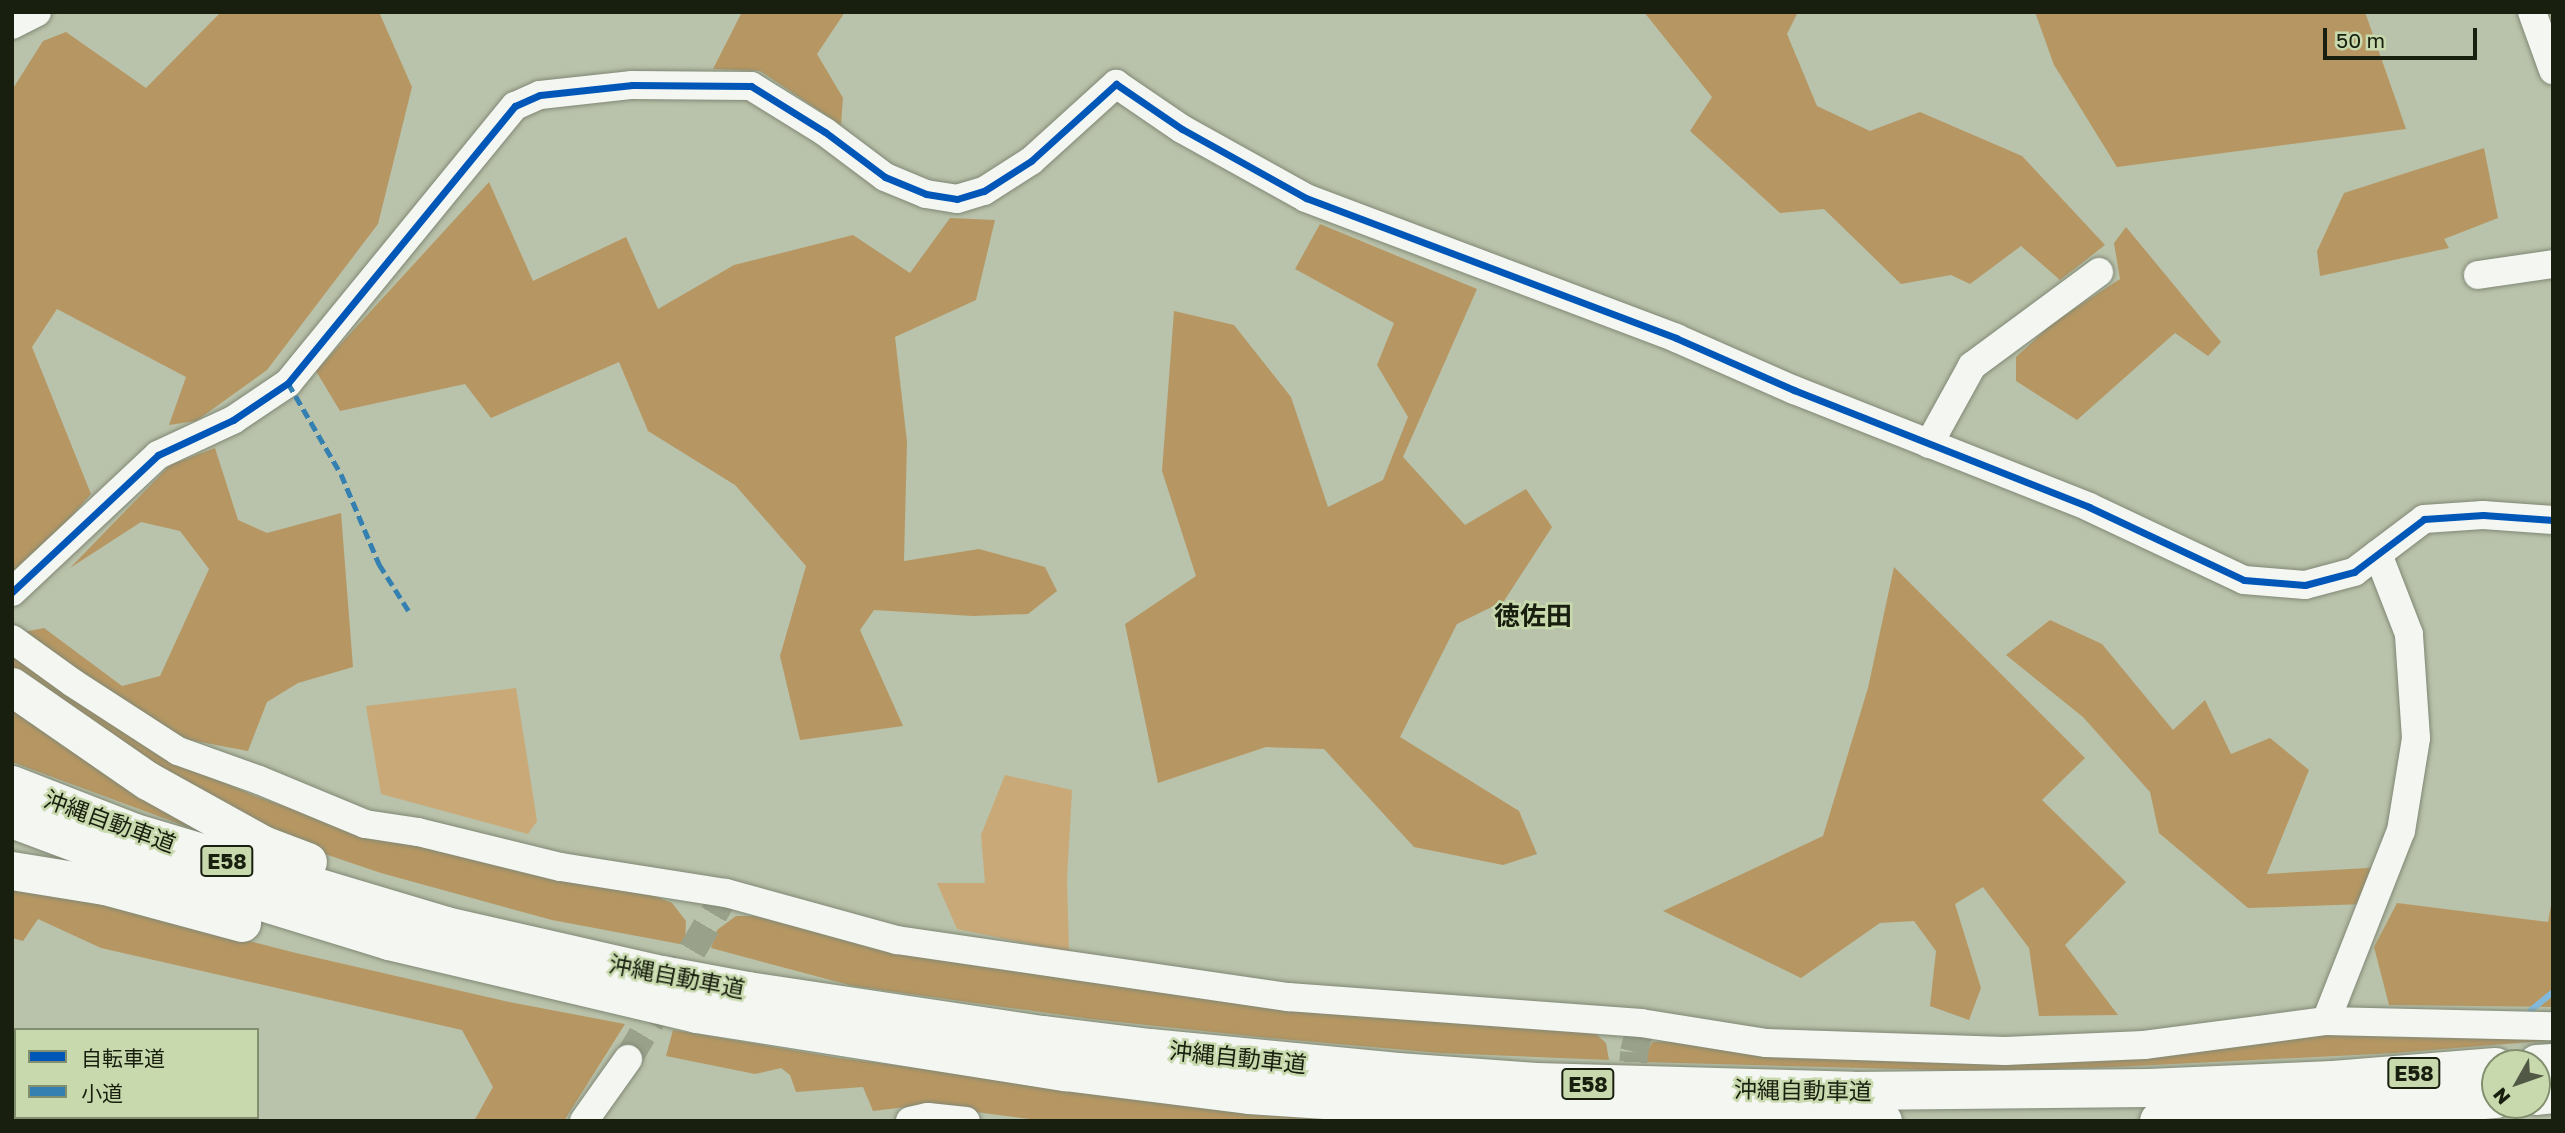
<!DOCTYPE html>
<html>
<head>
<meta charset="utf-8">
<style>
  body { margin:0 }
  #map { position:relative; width:2565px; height:1133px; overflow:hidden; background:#b9c2aa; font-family:"Golos Text","Noto Sans JP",sans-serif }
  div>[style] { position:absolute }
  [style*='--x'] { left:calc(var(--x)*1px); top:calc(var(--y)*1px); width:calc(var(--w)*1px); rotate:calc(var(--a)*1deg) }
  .green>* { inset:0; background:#caa978 }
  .forest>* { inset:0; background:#b69763 }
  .stream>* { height:6px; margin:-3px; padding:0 3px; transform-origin:3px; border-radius:3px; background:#81b9de }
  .minor-tunnel>* { height:28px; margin-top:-14px; transform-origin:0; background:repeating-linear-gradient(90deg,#99a18b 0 28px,transparent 0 42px) }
  .roads { filter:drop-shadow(0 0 2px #808875) drop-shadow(0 0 2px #808875) }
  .minor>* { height:28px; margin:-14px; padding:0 14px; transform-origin:14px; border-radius:14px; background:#f4f6f2 }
  .highway>* { height:38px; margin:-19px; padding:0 19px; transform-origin:19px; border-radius:19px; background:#f4f6f2 }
  .quiet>* { height:5px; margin-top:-2.5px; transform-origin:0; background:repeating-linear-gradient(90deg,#3480b0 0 10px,transparent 0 15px) }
  .cycleway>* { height:7px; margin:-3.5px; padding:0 3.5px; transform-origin:3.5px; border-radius:3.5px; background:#0057b8 }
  span { translate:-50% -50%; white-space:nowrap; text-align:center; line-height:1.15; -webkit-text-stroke:5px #c8daad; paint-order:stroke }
  .shield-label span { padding:2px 5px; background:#c8daad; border:2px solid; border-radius:5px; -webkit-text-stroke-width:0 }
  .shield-label { font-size:21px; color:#191f0f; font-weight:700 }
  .street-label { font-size:23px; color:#191f0f }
  .quarter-label { font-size:26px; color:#191f0f; font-weight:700 }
  .frame { position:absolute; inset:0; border:14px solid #191f0f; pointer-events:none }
  .legend { position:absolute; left:14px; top:1028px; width:245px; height:91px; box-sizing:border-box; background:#c8daad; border:2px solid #828f6e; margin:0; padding:9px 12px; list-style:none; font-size:21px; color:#191f0f }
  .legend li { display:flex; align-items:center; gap:14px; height:35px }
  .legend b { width:35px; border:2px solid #828f6e }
  .north { position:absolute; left:2481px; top:1049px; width:70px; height:70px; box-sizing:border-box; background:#c8daad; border:2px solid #828f6e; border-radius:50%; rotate:230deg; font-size:19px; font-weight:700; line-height:28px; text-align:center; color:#191f0f }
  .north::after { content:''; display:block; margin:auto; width:24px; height:32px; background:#515845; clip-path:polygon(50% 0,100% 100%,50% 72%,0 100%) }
  .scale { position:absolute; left:2323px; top:28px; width:154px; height:32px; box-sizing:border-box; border:4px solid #191f0f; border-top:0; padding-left:9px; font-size:21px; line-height:24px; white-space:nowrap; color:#191f0f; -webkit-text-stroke:5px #c8daad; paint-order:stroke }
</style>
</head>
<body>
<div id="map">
  <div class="green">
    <div style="clip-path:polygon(516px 688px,537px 821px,528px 834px,381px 794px,366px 706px)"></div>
    <div style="clip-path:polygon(1005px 775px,1072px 790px,1067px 879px,1069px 952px,957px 929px,937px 883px,985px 883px,981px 835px)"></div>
  </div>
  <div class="forest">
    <div style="clip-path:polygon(221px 12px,379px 12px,412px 87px,378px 224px,267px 370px,196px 421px,169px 425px,186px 377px,57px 309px,32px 347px,91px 494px,56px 534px,12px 573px,12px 90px,43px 41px,66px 32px,146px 88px)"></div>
    <div style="clip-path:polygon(742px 12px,845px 12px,817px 54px,843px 98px,841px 125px,760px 71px,713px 69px)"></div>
    <div style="clip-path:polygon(1644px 12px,1798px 12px,1787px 34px,1817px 106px,1870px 131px,1920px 112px,2022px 156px,2105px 245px,2060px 280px,2021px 246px,1970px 284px,1951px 275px,1901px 284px,1824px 209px,1780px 213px,1690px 131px,1712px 97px)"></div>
    <div style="clip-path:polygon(2035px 12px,2365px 12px,2406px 129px,2117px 167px,2054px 65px)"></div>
    <div style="clip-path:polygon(2484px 148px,2498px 218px,2444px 239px,2449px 248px,2320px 276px,2317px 251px,2344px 193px)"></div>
    <div style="clip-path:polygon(489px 182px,533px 281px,626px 237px,658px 309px,734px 265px,853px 235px,910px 273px,950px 218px,995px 220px,976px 300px,895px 337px,907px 442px,904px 561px,979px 549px,1045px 567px,1057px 591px,1028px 614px,973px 616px,874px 610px,860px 630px,903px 726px,800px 740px,780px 656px,806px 566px,735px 485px,648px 431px,619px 362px,491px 418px,465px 384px,340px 411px,316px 371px)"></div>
    <div style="clip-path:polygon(1320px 224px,1477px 289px,1403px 457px,1465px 525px,1526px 489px,1552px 527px,1504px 601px,1457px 624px,1400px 737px,1519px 811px,1537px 854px,1503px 865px,1414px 847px,1324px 749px,1266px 747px,1158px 783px,1125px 624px,1196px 576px,1162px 471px,1174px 311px,1234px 325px,1291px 397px,1328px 507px,1383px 480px,1408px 417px,1377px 365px,1394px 323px,1295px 269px)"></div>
    <div style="clip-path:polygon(2126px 227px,2221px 342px,2208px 356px,2175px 333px,2077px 420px,2016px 381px,2016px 357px,2054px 322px,2120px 279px,2114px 243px)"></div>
    <div style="clip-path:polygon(215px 448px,238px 520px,267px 533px,341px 513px,353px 667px,298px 683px,267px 702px,248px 751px,179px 738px,119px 701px,24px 632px,44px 628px,122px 686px,160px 676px,209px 569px,180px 531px,141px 522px,70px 568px,170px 465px)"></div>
    <div style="clip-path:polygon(1894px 567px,2085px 758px,2042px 800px,2126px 882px,2065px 945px,2118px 1015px,2039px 1016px,2029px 948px,1983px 887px,1955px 904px,1981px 988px,1969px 1020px,1930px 1006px,1936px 951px,1914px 921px,1880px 923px,1801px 978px,1663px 911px,1823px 836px,1868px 688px)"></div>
    <div style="clip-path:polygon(2050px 620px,2102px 644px,2173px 730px,2205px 700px,2231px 754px,2270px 738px,2309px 770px,2267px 874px,2384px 867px,2365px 904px,2248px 908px,2159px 833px,2150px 792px,2083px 717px,2006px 655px)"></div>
    <div style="clip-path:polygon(12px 655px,154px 752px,255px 796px,353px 830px,645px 892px,672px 903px,686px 921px,685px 945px,552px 920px,381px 873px,304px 847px,256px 825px,12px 675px)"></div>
    <div style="clip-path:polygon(12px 705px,239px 846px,12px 762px)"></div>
    <div style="clip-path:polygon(12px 888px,56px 892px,296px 953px,509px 1002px,625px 1024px,564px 1121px,474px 1121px,493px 1087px,462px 1030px,101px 948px,38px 919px,23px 941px,12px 938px)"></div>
    <div style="clip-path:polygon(2553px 894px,2553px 1007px,2389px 1005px,2374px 947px,2397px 903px,2548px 922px)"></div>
    <div style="clip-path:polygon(736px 916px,754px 916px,901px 954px,1193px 997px,1563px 1027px,1596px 1034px,1606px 1043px,1609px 1060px,1440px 1053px,1269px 1038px,1091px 1019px,853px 986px,711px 948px,717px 930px)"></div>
    <div style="clip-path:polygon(673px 1030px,839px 1058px,1126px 1095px,1371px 1121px,1044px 1121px,922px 1105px,873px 1111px,863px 1087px,796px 1092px,790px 1075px,781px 1068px,755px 1074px,666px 1056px)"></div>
    <div style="clip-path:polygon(2553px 1030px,2553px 1040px,2395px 1053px,2114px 1067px,1978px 1071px,1643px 1062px,1652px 1042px)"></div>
  </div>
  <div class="stream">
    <div style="--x:2531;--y:1010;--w:28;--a:-39"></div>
  </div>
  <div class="minor-tunnel">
    <div style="--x:628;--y:1059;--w:193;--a:-59.4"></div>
    <div style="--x:1631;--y:1104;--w:52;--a:-86.7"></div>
    <div style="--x:1634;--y:1052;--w:30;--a:-76"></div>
  </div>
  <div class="roads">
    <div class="minor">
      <div style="--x:2532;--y:12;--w:62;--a:70.1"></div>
      <div style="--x:12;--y:25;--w:28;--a:-27"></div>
      <div style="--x:2478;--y:275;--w:76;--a:-8.3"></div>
      <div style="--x:1929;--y:444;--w:89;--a:-61.1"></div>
      <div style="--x:1972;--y:366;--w:158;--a:-36.5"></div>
      <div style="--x:12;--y:592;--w:200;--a:-43.2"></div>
      <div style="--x:158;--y:455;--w:83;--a:-25"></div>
      <div style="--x:233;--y:420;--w:66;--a:-33.9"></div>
      <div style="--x:288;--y:383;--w:358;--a:-50.7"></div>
      <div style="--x:515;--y:106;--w:27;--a:-24"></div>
      <div style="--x:540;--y:95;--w:93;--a:-6.2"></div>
      <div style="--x:632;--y:85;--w:119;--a:0.5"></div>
      <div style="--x:751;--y:86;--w:87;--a:31.9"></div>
      <div style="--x:825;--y:132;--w:75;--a:36.9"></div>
      <div style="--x:885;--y:177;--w:44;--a:22.5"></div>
      <div style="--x:926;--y:194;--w:31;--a:9"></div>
      <div style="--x:957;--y:199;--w:28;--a:-17"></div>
      <div style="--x:984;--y:191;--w:56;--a:-32.6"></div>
      <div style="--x:1031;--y:161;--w:115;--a:-42.2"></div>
      <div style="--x:1116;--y:84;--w:80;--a:34.3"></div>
      <div style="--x:1182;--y:129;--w:142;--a:29.1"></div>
      <div style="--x:1306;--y:198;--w:396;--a:20.7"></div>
      <div style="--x:1676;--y:338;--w:129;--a:23.8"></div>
      <div style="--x:1794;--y:390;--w:317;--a:21.6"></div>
      <div style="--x:2089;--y:507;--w:171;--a:25.2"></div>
      <div style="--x:2244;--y:580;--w:61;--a:4.7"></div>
      <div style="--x:2305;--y:585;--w:51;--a:-14.9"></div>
      <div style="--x:2354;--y:572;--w:88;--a:-37.1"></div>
      <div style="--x:2424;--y:519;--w:59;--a:-3.9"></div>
      <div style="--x:2483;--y:515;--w:70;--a:4.1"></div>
      <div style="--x:12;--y:639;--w:75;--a:35.8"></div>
      <div style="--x:73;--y:683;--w:125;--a:32.9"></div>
      <div style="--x:178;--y:751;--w:86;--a:19.7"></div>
      <div style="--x:259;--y:780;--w:115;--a:22.5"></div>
      <div style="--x:365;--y:824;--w:54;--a:8.6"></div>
      <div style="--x:418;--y:832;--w:147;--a:13.8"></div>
      <div style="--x:561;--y:867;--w:167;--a:9"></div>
      <div style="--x:726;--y:893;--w:177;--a:15.4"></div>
      <div style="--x:897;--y:940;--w:395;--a:8.3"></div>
      <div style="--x:1288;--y:997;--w:354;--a:4.2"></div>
      <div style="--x:1641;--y:1023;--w:127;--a:9.1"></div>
      <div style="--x:1766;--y:1043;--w:239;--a:1.9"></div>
      <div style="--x:2005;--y:1051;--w:139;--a:-2.5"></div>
      <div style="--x:2144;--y:1045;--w:184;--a:-7.5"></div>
      <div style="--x:2326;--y:1021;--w:227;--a:1.3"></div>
      <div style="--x:2326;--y:1021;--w:204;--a:-68.5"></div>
      <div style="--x:2401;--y:831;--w:94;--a:-80.8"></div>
      <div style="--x:2416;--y:738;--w:104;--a:-93.9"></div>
      <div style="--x:2409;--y:634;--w:86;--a:-111.2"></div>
      <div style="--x:584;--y:1121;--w:76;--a:-54.6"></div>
      <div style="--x:910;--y:1121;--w:18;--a:-13"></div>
      <div style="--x:928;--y:1117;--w:38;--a:6"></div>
    </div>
    <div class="highway">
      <div style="--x:12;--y:687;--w:165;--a:34.7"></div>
      <div style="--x:148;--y:781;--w:132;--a:29.1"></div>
      <div style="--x:263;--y:845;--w:48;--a:20.7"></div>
      <div style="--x:12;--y:785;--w:132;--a:21.3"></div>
      <div style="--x:135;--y:833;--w:325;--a:16.6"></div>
      <div style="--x:446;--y:926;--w:221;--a:12.8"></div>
      <div style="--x:662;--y:975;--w:87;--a:10.5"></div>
      <div style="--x:748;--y:991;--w:299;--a:8.5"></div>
      <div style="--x:1044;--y:1035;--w:107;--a:7"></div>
      <div style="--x:1150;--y:1048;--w:249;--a:5.5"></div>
      <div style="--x:1398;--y:1072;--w:138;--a:4.1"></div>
      <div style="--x:1536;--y:1082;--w:317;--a:1.6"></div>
      <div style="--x:1853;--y:1091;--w:296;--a:-0.6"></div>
      <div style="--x:2149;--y:1088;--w:184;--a:-2.5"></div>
      <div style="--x:2333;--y:1080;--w:163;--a:-4.6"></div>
      <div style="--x:12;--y:819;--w:97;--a:20.5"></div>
      <div style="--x:103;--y:853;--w:299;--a:17.1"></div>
      <div style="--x:389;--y:941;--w:317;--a:13.3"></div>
      <div style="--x:697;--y:1014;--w:373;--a:9"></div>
      <div style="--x:1065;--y:1072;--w:185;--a:7.1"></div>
      <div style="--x:1249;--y:1095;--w:289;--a:3.8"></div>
      <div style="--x:1537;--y:1114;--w:346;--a:1.2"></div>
      <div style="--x:12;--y:871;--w:94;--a:9.2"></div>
      <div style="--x:105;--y:886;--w:142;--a:15.1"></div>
      <div style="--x:2537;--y:1064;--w:16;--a:-4"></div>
      <div style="--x:2537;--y:1096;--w:16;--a:-7"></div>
      <div style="--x:2159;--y:1121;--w:179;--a:-2.9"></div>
      <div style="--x:2338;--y:1112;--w:158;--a:-4.7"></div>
    </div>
  </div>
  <div class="quiet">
    <div style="--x:288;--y:383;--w:105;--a:59.8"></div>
    <div style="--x:341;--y:474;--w:98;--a:67.1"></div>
    <div style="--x:379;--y:564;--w:58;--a:57.7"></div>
  </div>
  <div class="cycleway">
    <div style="--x:12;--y:592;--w:200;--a:-43.2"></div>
    <div style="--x:158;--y:455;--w:83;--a:-25"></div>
    <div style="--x:233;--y:420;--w:66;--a:-33.9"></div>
    <div style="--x:288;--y:383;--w:358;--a:-50.7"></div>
    <div style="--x:515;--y:106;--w:27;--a:-24"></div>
    <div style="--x:540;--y:95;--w:93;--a:-6.2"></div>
    <div style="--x:632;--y:85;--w:119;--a:0.5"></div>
    <div style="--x:751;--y:86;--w:87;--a:31.9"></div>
    <div style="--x:825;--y:132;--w:75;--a:36.9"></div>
    <div style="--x:885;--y:177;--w:44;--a:22.5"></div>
    <div style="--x:926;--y:194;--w:31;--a:9"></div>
    <div style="--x:957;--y:199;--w:28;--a:-17"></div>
    <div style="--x:984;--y:191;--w:56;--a:-32.6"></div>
    <div style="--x:1031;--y:161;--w:115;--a:-42.2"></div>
    <div style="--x:1116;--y:84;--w:80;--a:34.3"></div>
    <div style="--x:1182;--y:129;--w:142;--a:29.1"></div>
    <div style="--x:1306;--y:198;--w:396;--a:20.7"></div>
    <div style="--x:1676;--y:338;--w:129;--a:23.8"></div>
    <div style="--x:1794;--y:390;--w:317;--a:21.6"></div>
    <div style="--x:2089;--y:507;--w:171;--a:25.2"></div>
    <div style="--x:2244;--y:580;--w:61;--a:4.7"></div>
    <div style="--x:2305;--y:585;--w:51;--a:-14.9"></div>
    <div style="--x:2354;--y:572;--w:88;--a:-37.1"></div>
    <div style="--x:2424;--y:519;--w:59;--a:-3.9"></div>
    <div style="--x:2483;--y:515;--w:70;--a:4.1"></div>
  </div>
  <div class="shield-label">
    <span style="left:227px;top:861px">E58</span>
    <span style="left:2414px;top:1073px">E58</span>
    <span style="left:1588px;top:1084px">E58</span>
  </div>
  <div class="street-label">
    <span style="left:110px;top:821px;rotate:20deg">沖縄自動車道</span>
    <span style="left:677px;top:976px;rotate:11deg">沖縄自動車道</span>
    <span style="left:1238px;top:1057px;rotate:6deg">沖縄自動車道</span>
    <span style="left:1803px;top:1090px;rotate:1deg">沖縄自動車道</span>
  </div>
  <div class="quarter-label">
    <span style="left:1533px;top:616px">徳佐田</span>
  </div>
  <div class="frame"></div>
  <ul class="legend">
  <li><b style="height:9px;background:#0057b8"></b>自転車道</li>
  <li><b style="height:9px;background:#3480b0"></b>小道</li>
  </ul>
  <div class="north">N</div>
  <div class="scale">50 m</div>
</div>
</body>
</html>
